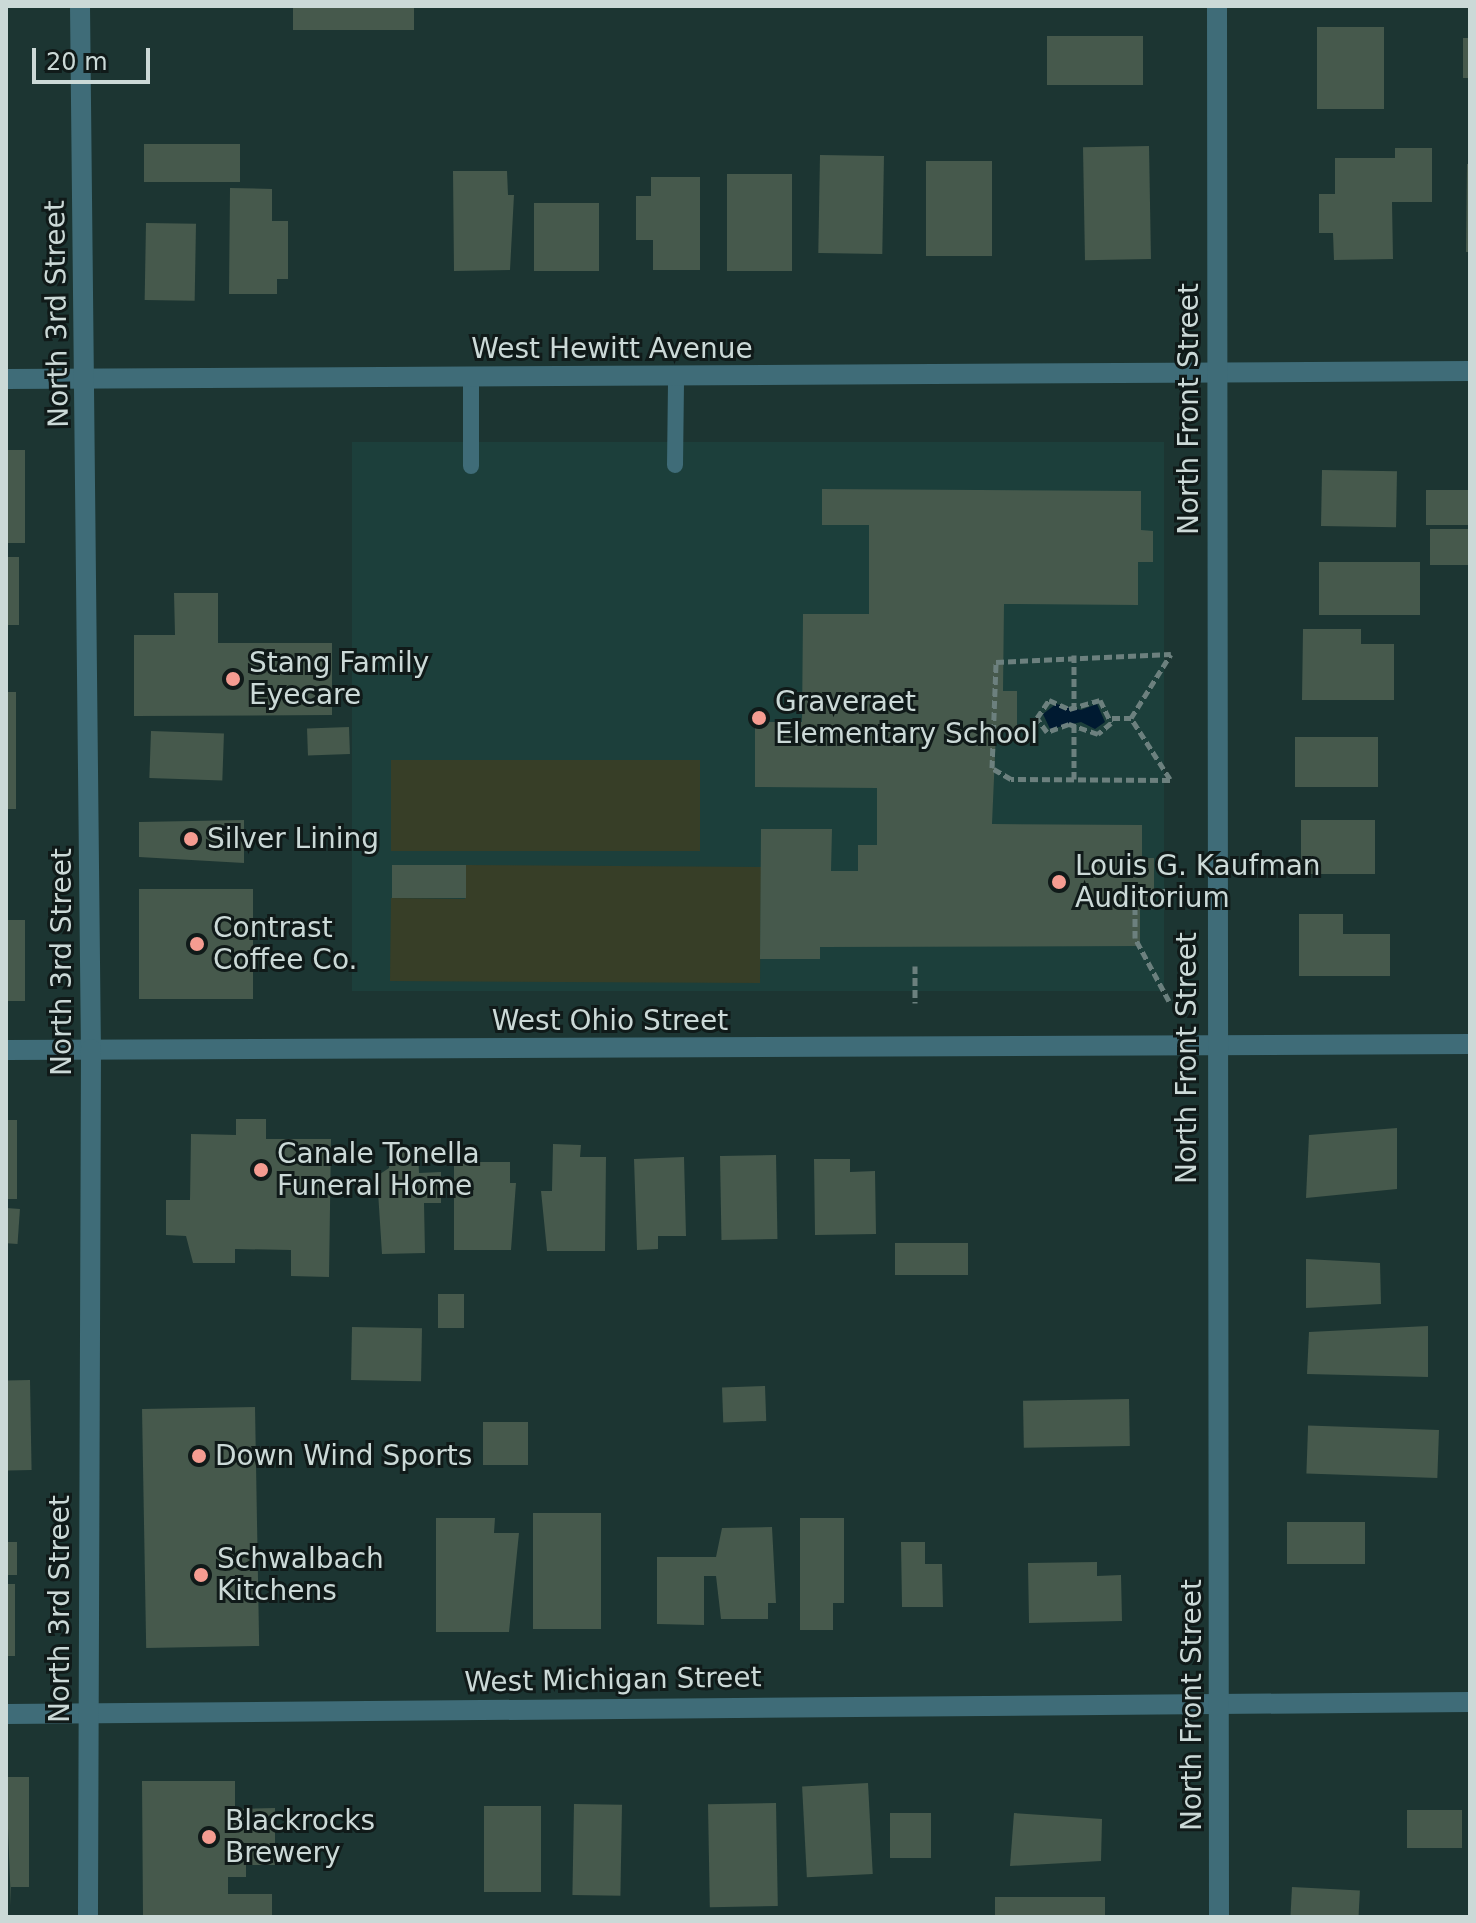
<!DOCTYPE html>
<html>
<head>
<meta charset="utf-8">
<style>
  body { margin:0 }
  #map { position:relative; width:1476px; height:1923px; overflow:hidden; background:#1c3532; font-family:"DejaVu Sans",sans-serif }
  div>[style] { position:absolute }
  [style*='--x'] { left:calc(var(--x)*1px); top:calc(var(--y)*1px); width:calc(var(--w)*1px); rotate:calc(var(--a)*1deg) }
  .built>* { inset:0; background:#1c3f3b; transform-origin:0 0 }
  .green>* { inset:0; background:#373e27; transform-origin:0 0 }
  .water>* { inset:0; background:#001a31 }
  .building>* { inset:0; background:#46594c; transform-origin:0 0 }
  .path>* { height:5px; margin-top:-2.5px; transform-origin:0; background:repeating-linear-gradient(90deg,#6c807e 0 8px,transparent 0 12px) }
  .service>* { height:16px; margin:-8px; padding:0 8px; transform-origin:8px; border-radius:8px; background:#3f6c78 }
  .minor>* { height:20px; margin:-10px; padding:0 10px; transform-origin:10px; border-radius:10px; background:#3f6c78 }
  .tertiary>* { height:20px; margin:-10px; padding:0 10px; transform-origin:10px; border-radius:10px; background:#3f6c78 }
  .dots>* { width:22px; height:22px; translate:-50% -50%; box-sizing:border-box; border:4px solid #101a19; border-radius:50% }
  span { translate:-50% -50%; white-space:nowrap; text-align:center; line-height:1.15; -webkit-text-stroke:6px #101a19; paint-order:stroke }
  .street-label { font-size:28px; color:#cbd9d7 }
  .poi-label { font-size:28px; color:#cbd9d7 }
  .left { translate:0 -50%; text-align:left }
  .frame { position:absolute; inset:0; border:8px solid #cbd9d7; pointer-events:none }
  .scale { position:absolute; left:32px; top:48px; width:118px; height:36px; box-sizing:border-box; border:4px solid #cbd9d7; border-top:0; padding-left:10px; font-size:24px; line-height:28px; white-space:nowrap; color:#cbd9d7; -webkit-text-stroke:6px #101a19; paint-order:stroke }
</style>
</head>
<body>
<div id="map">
  <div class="built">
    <div style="left:1164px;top:442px;width:549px;height:812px;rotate:90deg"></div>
  </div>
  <div class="green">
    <div style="left:391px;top:760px;width:309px;height:91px"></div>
    <div style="clip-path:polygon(466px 865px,761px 867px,760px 983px,390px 981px,391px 898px,465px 899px)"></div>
  </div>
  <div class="water">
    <div style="clip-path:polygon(1056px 704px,1081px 710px,1097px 704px,1105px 722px,1095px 729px,1081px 722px,1050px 729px,1043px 714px)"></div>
  </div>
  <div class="building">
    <div style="left:293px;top:6px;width:121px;height:24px"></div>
    <div style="left:1317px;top:27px;width:67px;height:82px"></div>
    <div style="left:1047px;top:36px;width:96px;height:49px"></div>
    <div style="left:1463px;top:38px;width:7px;height:40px"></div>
    <div style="left:144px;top:144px;width:96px;height:38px"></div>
    <div style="left:1149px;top:146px;width:113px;height:66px;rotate:89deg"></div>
    <div style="clip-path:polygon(1395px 148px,1432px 148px,1432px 202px,1392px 202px,1393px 259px,1334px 260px,1333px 233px,1319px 233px,1319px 194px,1335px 194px,1335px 158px,1395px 158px)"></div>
    <div style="left:820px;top:155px;width:64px;height:98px;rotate:1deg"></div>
    <div style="left:926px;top:161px;width:66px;height:95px"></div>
    <div style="clip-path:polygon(1467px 164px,1470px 164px,1470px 252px,1466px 252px)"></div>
    <div style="clip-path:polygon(453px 171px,507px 171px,508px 195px,514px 195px,510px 270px,454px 271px)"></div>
    <div style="left:727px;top:174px;width:65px;height:97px"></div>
    <div style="clip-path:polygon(651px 177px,700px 177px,700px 270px,653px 270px,653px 240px,636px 240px,636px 196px,651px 196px)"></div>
    <div style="clip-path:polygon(230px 188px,272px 189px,272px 221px,288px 221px,288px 279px,277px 279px,277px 294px,229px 294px)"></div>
    <div style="left:534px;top:203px;width:65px;height:68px"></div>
    <div style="left:146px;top:223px;width:50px;height:77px;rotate:1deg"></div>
    <div style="left:6px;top:450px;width:19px;height:93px"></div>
    <div style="left:1322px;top:470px;width:75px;height:56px;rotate:1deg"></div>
    <div style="clip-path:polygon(822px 489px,1141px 491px,1141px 530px,1153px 531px,1153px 562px,1138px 562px,1138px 605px,1004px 604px,1003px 691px,1017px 691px,1017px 733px,996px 732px,992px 824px,1142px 825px,1142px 858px,1154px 858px,1154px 905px,1140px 905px,1140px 946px,820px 947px,820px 959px,760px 959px,761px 829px,832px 829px,831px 871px,858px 871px,858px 845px,877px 845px,877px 788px,755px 787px,755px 722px,802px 722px,803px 614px,869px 614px,869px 525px,822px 525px)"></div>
    <div style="left:1470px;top:490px;width:35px;height:44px;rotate:90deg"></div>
    <div style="left:1430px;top:529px;width:40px;height:36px"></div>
    <div style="left:6px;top:557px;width:13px;height:68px"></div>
    <div style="left:1319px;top:562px;width:101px;height:53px"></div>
    <div style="clip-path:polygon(174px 593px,218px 593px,218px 643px,332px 643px,332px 715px,134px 716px,134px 635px,175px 635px)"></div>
    <div style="clip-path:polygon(1303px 629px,1361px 629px,1361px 644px,1394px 644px,1394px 700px,1302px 700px)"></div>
    <div style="left:6px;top:692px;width:10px;height:117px"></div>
    <div style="left:349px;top:727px;width:27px;height:42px;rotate:88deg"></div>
    <div style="left:151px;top:731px;width:73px;height:47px;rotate:2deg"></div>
    <div style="left:1295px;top:737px;width:83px;height:50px"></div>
    <div style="clip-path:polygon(244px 820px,244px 863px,139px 857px,139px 822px)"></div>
    <div style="left:1301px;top:820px;width:74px;height:54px"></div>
    <div style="left:392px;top:865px;width:74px;height:33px"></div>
    <div style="left:139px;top:889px;width:114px;height:110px"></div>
    <div style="clip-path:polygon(1299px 914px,1343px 914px,1343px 934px,1390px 934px,1390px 976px,1299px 976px)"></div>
    <div style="left:6px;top:920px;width:19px;height:81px"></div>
    <div style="clip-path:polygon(236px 1119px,266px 1119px,266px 1139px,331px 1139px,329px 1277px,291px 1276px,291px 1250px,235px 1249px,235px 1263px,193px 1263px,186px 1236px,166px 1235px,166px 1200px,190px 1200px,191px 1134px,236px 1135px)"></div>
    <div style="left:6px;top:1120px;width:11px;height:79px"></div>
    <div style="clip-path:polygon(1397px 1128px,1397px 1189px,1306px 1198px,1309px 1135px)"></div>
    <div style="clip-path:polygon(553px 1144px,581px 1145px,580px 1157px,606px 1157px,605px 1251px,547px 1251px,541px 1191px,552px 1191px)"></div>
    <div style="clip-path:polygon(389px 1151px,418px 1151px,419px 1173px,441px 1172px,441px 1203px,424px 1203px,425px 1253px,382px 1254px,377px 1176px,389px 1168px)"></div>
    <div style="left:776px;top:1155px;width:84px;height:56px;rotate:89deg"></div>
    <div style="clip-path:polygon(684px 1157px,686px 1236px,658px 1236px,658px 1249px,637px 1250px,634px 1159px)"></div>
    <div style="clip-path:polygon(814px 1159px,850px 1159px,850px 1172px,875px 1171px,876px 1234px,815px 1235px)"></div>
    <div style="clip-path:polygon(454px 1162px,510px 1162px,510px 1183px,516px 1183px,511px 1250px,454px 1250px)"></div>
    <div style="left:6px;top:1208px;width:14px;height:35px;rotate:4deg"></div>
    <div style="left:895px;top:1243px;width:73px;height:32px"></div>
    <div style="clip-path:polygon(1306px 1259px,1380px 1263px,1381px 1304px,1306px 1308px)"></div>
    <div style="left:464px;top:1294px;width:34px;height:26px;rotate:90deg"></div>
    <div style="clip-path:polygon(1428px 1326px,1428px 1377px,1307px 1374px,1309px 1332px)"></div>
    <div style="left:352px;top:1327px;width:70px;height:53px;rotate:1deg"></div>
    <div style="left:30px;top:1380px;width:90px;height:24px;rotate:89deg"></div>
    <div style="left:765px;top:1386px;width:35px;height:43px;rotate:88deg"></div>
    <div style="left:1129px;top:1399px;width:47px;height:106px;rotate:89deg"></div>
    <div style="left:255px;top:1407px;width:239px;height:113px;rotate:89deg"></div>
    <div style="left:483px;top:1422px;width:45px;height:43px"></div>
    <div style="left:1439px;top:1430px;width:48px;height:131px;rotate:92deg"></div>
    <div style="left:533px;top:1513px;width:68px;height:116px"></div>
    <div style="clip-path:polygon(436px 1518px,495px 1518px,494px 1533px,519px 1533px,509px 1632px,436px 1632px)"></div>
    <div style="clip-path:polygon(800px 1518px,844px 1518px,844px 1603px,833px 1603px,833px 1630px,800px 1630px)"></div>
    <div style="left:1365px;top:1522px;width:42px;height:78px;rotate:90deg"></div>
    <div style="clip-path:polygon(772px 1527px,776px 1603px,768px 1603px,768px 1619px,721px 1619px,716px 1576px,704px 1576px,704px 1625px,657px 1624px,657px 1557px,716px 1557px,722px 1528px)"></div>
    <div style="left:6px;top:1542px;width:11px;height:33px"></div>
    <div style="clip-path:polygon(901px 1542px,925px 1542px,925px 1564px,942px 1564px,943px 1607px,902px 1607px)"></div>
    <div style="clip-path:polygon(1097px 1562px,1097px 1576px,1121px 1575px,1122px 1621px,1029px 1623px,1028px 1563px)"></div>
    <div style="left:6px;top:1584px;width:9px;height:72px"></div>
    <div style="clip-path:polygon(6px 1777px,29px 1777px,29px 1887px,11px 1887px,11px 1906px)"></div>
    <div style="clip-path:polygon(142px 1781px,235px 1781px,235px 1809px,275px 1808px,275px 1865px,246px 1865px,246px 1877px,228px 1877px,228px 1894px,272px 1894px,272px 1917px,143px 1917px)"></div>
    <div style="left:868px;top:1783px;width:91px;height:66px;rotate:87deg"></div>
    <div style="left:776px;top:1803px;width:103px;height:68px;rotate:89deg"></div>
    <div style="left:574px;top:1804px;width:48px;height:91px;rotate:1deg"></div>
    <div style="left:484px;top:1806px;width:57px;height:86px"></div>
    <div style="left:1407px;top:1810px;width:55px;height:38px"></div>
    <div style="left:890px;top:1813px;width:41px;height:45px"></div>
    <div style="clip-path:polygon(1014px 1813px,1102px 1819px,1101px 1861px,1010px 1866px)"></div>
    <div style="left:1292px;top:1887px;width:68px;height:30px;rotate:3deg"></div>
    <div style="left:995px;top:1897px;width:110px;height:20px"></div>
  </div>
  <div class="path">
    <div style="--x:1074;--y:655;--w:54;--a:90"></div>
    <div style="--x:1049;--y:700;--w:22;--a:24"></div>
    <div style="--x:1069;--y:709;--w:32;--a:-16"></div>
    <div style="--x:1100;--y:700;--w:25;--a:64"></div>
    <div style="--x:1111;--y:723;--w:17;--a:140"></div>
    <div style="--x:1098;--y:734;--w:31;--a:-161"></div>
    <div style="--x:1069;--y:724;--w:23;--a:160"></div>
    <div style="--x:1047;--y:732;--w:17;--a:-126"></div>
    <div style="--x:1037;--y:718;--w:22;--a:-56"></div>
    <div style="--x:1112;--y:718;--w:19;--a:0"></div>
    <div style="--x:1074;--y:724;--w:55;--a:90"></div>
    <div style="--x:1170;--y:779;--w:72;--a:-122.6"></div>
    <div style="--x:1131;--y:718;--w:75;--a:-58"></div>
    <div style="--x:1170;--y:780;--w:159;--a:-179.6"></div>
    <div style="--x:1011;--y:779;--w:22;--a:-150"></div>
    <div style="--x:992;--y:768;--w:106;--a:-87.8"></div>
    <div style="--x:996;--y:662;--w:175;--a:-2.6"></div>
    <div style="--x:915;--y:966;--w:37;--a:90"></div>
    <div style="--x:1169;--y:1001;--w:72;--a:-118.4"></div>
    <div style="--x:1135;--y:938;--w:47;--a:-90"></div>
    <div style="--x:1135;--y:891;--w:35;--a:0"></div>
  </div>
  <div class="service">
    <div style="--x:471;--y:377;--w:89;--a:90"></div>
    <div style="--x:675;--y:465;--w:88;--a:-89.3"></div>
  </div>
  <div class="minor">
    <div style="--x:6;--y:379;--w:1464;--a:-0.31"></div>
    <div style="--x:6;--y:1050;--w:1464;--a:-0.23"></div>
    <div style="--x:6;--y:1714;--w:1464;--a:-0.47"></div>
  </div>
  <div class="tertiary">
    <div style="--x:80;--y:6;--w:1043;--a:89.4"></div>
    <div style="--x:91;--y:1049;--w:868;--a:90.2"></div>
    <div style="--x:1217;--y:6;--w:1911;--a:89.94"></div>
  </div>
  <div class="dots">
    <div style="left:233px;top:679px;background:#f59c91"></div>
    <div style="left:759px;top:718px;background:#f59c91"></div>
    <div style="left:191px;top:839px;background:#f59c91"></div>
    <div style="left:1059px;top:882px;background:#f59c91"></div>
    <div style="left:197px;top:944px;background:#f59c91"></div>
    <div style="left:261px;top:1170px;background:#f59c91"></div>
    <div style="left:199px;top:1456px;background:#f59c91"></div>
    <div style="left:201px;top:1575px;background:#f59c91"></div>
    <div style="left:209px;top:1837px;background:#f59c91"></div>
  </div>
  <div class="street-label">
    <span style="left:57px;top:314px;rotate:-91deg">North 3rd Street</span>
    <span style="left:612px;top:349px">West Hewitt Avenue</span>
    <span style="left:1189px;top:409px;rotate:-90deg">North Front Street</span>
    <span style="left:62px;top:962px;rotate:-90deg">North 3rd Street</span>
    <span style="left:610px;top:1021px">West Ohio Street</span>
    <span style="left:1187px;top:1058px;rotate:-90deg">North Front Street</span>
    <span style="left:60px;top:1609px;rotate:-90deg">North 3rd Street</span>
    <span style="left:613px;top:1680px;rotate:-1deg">West Michigan Street</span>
    <span style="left:1192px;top:1705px;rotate:-90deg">North Front Street</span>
  </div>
  <div class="poi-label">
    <span class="left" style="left:249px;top:679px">Stang Family<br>Eyecare</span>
    <span class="left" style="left:775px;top:718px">Graveraet<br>Elementary School</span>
    <span class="left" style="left:207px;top:839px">Silver Lining</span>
    <span class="left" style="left:1075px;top:882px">Louis G. Kaufman<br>Auditorium</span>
    <span class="left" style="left:213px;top:944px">Contrast<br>Coffee Co.</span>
    <span class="left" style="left:277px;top:1170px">Canale Tonella<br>Funeral Home</span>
    <span class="left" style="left:215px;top:1456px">Down Wind Sports</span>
    <span class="left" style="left:217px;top:1575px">Schwalbach<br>Kitchens</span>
    <span class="left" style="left:225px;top:1837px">Blackrocks<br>Brewery</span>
  </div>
  <div class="frame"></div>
  <div class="scale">20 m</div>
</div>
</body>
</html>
